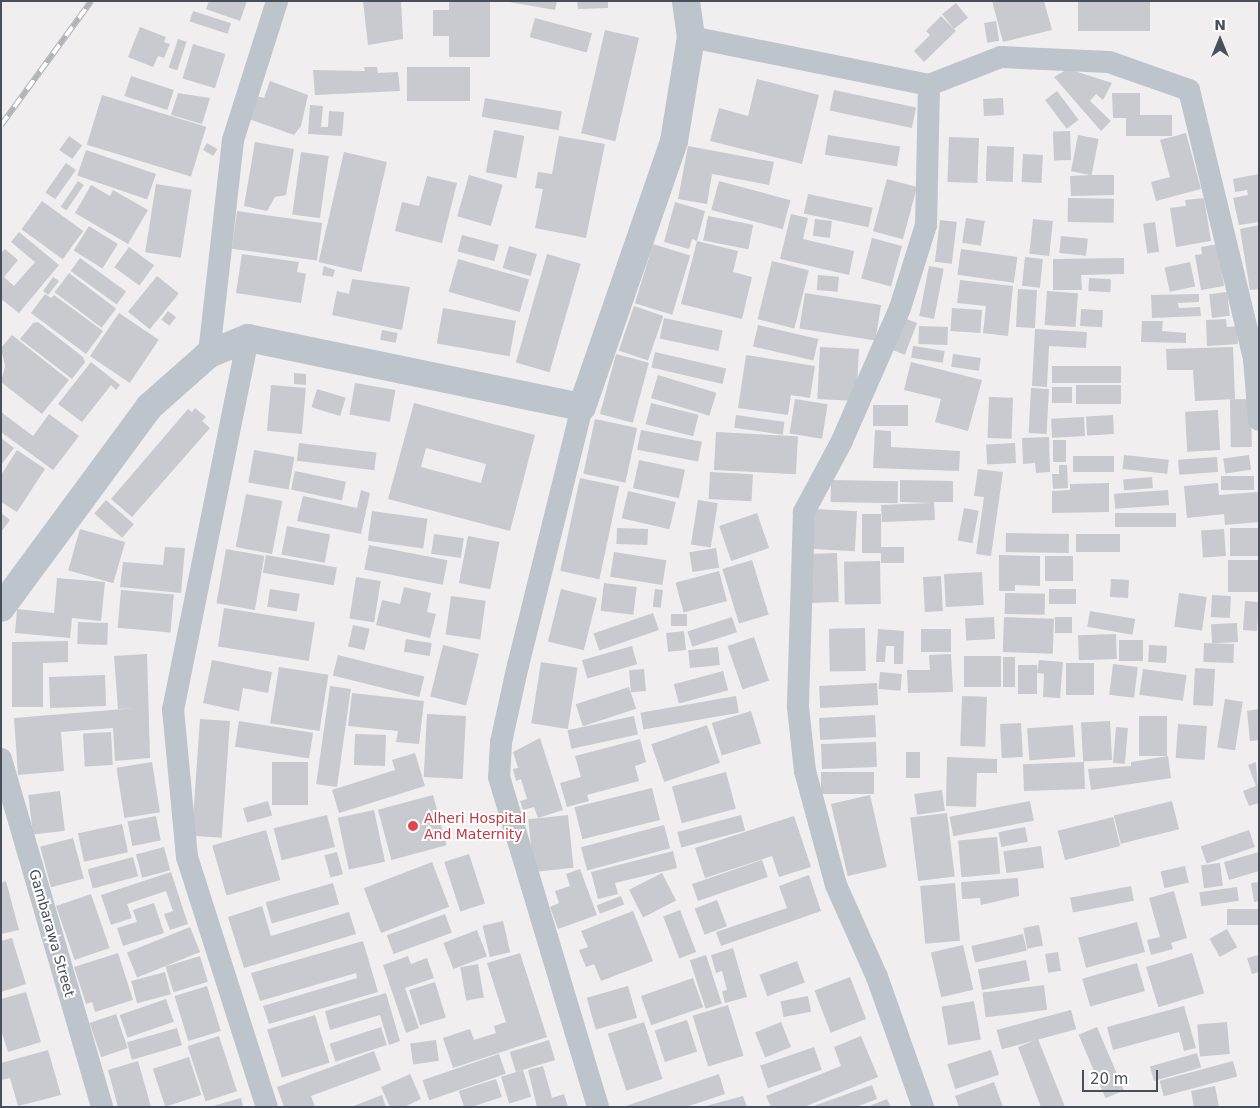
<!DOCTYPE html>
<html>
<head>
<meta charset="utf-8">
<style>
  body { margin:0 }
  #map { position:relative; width:1260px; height:1108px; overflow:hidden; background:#f0eeee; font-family:"DejaVu Sans",sans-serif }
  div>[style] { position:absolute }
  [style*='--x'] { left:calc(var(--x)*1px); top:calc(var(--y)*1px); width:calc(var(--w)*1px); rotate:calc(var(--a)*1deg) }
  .building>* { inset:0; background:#c8cad0; transform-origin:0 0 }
  .minor>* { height:22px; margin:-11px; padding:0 11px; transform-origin:11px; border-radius:11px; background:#bdc4cc }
  .tertiary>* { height:28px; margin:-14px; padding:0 14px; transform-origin:14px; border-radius:14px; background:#bdc4cc }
  .rail>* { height:5.5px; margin-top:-2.75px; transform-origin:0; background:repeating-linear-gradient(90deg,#fff 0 11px,#b0b3b8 0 22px); box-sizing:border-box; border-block:1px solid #b0b3b8 }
  .dots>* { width:14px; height:14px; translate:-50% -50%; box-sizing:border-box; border:2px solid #fff; border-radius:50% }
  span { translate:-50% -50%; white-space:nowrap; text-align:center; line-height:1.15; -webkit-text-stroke:4px #fff; paint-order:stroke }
  .health-label { font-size:14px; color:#be3a42 }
  .left { translate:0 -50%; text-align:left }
  .street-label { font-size:14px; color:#47505a }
  .frame { position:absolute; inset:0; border:2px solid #47505a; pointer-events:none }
  .north { position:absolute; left:1195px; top:15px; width:50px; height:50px; -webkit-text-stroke:4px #fff; paint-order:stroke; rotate:0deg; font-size:14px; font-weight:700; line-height:20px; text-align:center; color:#47505a }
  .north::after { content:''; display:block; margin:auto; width:18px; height:22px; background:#47505a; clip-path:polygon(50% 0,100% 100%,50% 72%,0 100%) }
  .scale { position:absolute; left:1082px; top:1070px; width:76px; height:22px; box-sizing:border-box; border:2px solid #47505a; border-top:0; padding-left:6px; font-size:15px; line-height:18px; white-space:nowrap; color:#47505a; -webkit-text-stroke:4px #fff; paint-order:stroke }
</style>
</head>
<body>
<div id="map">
  <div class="building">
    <div style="clip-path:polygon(209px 1px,247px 1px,240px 21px,206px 9px)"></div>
    <div style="clip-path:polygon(363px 1px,401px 1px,403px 39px,368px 45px)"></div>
    <div style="clip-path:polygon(449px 1px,490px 1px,490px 57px,449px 57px,449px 36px,433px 36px,433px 10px,449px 10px)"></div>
    <div style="clip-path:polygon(504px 1px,557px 1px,555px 10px)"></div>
    <div style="clip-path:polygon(577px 1px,608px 1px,608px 8px,578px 9px)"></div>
    <div style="clip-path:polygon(992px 1px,1044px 1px,1052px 30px,1003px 42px)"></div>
    <div style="left:1078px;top:1px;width:72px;height:30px"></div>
    <div style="left:956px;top:3px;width:19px;height:18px;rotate:51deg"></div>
    <div style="left:193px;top:11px;width:40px;height:11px;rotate:18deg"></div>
    <div style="clip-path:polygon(941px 16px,956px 31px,924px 62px,914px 51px,930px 35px,926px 31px)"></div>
    <div style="left:535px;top:18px;width:59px;height:20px;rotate:15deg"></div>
    <div style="left:996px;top:21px;width:20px;height:12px;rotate:81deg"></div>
    <div style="clip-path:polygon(140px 27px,166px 37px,164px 42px,170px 44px,164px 58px,158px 56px,153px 67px,128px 57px)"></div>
    <div style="left:605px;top:30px;width:35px;height:106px;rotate:13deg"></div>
    <div style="left:178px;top:39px;width:9px;height:30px;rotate:18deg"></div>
    <div style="left:193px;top:44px;width:34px;height:36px;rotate:17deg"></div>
    <div style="clip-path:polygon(364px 67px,377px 67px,378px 73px,398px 72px,400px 91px,315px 95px,313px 70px,365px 71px)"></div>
    <div style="left:470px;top:67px;width:34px;height:63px;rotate:90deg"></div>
    <div style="clip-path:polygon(1068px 69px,1112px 83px,1103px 100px,1096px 94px,1090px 101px,1111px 121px,1101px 131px,1054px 77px)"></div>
    <div style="left:131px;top:76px;width:45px;height:21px;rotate:18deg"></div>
    <div style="clip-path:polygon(757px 79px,819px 95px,802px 164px,710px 141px,719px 108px,748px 116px)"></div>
    <div style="clip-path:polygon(270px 81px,308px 95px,301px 126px,294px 135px,249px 119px,257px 96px,264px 98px)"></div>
    <div style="left:834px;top:90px;width:84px;height:21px;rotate:12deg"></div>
    <div style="left:1057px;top:91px;width:36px;height:15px;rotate:53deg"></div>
    <div style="clip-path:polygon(178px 93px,210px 98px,202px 124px,171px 115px)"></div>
    <div style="clip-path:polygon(1112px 93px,1140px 93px,1140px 115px,1172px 115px,1172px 136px,1126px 136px,1126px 118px,1113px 118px)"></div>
    <div style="left:102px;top:95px;width:109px;height:52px;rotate:17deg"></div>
    <div style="left:485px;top:98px;width:78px;height:19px;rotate:10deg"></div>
    <div style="left:1003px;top:98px;width:17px;height:20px;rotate:87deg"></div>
    <div style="clip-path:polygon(310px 105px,323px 106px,321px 127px,328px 127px,329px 111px,344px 112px,342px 136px,308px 134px)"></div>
    <div style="left:494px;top:130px;width:31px;height:43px;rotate:11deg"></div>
    <div style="left:1070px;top:131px;width:29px;height:17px;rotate:88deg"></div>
    <div style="clip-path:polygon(1186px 133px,1201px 189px,1156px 201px,1151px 182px,1170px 177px,1160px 140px)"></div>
    <div style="left:828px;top:135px;width:73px;height:20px;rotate:9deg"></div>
    <div style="left:1078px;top:135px;width:21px;height:37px;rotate:11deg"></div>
    <div style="left:69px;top:136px;width:16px;height:17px;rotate:35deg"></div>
    <div style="clip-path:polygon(559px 136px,605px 144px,586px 238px,535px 228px,543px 189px,535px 188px,538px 172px,552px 174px)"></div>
    <div style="left:949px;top:137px;width:30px;height:45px;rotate:2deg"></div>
    <div style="clip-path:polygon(255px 142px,294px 149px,286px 195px,275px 197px,267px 211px,244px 206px)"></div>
    <div style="left:207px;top:143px;width:12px;height:8px;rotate:31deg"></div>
    <div style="clip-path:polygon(688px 146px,774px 162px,769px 185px,712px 174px,707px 204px,678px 199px)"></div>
    <div style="left:987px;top:146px;width:27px;height:35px;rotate:2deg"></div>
    <div style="left:86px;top:150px;width:74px;height:27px;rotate:19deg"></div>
    <div style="left:301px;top:152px;width:28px;height:63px;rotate:8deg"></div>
    <div style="left:344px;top:152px;width:44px;height:113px;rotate:13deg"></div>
    <div style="left:1023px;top:154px;width:20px;height:28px;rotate:3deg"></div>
    <div style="left:66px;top:163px;width:12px;height:36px;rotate:35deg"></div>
    <div style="clip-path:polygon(1259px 174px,1259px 222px,1239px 225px,1233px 198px,1248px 195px,1247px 190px,1235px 192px,1233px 179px)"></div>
    <div style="left:469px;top:175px;width:35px;height:43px;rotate:16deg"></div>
    <div style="clip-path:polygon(1090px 175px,1114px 175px,1114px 195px,1071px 196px,1070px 176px)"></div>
    <div style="clip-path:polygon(427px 176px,457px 183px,442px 243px,395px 231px,402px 202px,419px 206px)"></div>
    <div style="left:887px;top:179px;width:31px;height:54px;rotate:15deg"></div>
    <div style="left:78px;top:181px;width:7px;height:31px;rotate:34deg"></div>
    <div style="left:719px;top:181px;width:74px;height:30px;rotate:15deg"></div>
    <div style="left:156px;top:184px;width:36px;height:69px;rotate:9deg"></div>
    <div style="clip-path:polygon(91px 185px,110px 196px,113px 190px,148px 210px,128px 244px,75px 213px)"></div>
    <div style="left:808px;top:194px;width:66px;height:20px;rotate:12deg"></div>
    <div style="left:1068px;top:198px;width:46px;height:24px;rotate:1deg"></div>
    <div style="clip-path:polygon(1204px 198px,1211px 241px,1176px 247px,1170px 208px,1186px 206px,1185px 200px)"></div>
    <div style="left:42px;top:201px;width:51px;height:35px;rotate:36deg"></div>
    <div style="clip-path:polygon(675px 202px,705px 211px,697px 241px,692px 239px,689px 249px,664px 242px)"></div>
    <div style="left:237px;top:211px;width:86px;height:38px;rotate:8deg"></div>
    <div style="clip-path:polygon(791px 214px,808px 218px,803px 239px,854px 251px,849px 275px,780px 259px)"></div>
    <div style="left:708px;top:216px;width:46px;height:25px;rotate:11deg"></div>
    <div style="left:966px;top:218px;width:19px;height:25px;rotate:9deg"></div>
    <div style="left:815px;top:219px;width:17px;height:17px;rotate:7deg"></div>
    <div style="left:1033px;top:219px;width:20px;height:35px;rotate:6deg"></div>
    <div style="left:940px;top:220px;width:17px;height:42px;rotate:7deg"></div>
    <div style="left:1155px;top:222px;width:30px;height:12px;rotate:82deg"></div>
    <div style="clip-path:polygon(1259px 225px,1259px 289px,1250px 290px,1240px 229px)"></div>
    <div style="left:89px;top:226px;width:34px;height:29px;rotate:32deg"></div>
    <div style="clip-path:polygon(19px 232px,59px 265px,19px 313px,1px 299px,1px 253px,5px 249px,18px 260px,4px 277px,14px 286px,35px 262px,11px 242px)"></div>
    <div style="left:462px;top:235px;width:38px;height:17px;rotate:15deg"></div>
    <div style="left:1061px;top:236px;width:27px;height:17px;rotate:6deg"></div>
    <div style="left:872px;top:238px;width:31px;height:42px;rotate:15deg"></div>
    <div style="clip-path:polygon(697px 241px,738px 251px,733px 272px,752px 277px,742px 319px,681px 304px)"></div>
    <div style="left:653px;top:244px;width:39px;height:62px;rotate:17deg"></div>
    <div style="clip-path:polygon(1218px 244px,1224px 286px,1201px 290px,1195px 255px,1202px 254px,1201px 247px)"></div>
    <div style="left:509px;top:246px;width:29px;height:23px;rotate:16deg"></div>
    <div style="left:129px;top:247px;width:31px;height:25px;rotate:36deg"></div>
    <div style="left:961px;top:249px;width:57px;height:26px;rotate:8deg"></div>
    <div style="clip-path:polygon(242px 254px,299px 262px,297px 272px,306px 274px,301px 303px,236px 293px)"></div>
    <div style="left:547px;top:254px;width:35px;height:113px;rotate:16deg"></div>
    <div style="left:1025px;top:257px;width:18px;height:29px;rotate:6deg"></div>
    <div style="left:80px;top:258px;width:57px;height:16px;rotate:36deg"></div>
    <div style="clip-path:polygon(1124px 258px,1124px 274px,1081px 275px,1082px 290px,1053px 290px,1053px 259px)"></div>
    <div style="left:458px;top:259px;width:74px;height:34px;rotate:16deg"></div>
    <div style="left:772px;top:261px;width:38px;height:60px;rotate:14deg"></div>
    <div style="left:1190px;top:262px;width:25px;height:26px;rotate:78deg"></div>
    <div style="clip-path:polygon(324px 266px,335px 270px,333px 277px,322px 275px)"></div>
    <div style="left:929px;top:266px;width:15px;height:51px;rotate:11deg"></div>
    <div style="left:69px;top:273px;width:59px;height:24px;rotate:37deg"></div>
    <div style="left:818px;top:275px;width:21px;height:15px;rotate:5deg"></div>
    <div style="left:157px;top:276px;width:28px;height:46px;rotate:39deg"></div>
    <div style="clip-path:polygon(53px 277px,59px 281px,48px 295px,43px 291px)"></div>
    <div style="left:1089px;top:278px;width:22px;height:13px;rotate:3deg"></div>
    <div style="clip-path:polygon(352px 279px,410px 287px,402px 330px,332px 315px,337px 291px,349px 294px)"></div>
    <div style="clip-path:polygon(960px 280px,1013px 286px,1008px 336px,983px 333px,986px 306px,957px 303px)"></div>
    <div style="left:1018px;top:289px;width:19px;height:38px;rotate:3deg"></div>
    <div style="left:1047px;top:291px;width:31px;height:34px;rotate:4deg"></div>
    <div style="left:1227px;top:292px;width:24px;height:18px;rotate:83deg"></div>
    <div style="left:805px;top:293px;width:77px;height:36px;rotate:9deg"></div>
    <div style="clip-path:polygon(45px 294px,51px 298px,54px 295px,103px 331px,86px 354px,31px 313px)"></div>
    <div style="clip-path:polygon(1199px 294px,1199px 302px,1178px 303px,1179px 308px,1200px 307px,1201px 316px,1152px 318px,1151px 295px)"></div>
    <div style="left:634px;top:306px;width:31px;height:47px;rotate:19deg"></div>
    <div style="left:443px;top:308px;width:74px;height:36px;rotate:10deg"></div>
    <div style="left:952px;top:308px;width:30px;height:23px;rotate:4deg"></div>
    <div style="left:1081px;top:309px;width:22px;height:17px;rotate:3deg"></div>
    <div style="left:168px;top:311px;width:10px;height:11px;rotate:37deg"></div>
    <div style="left:119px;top:313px;width:48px;height:52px;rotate:34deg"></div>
    <div style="left:664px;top:318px;width:60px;height:21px;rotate:12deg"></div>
    <div style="left:904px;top:318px;width:14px;height:34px;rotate:21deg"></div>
    <div style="clip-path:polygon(1226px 319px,1227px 327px,1237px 326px,1238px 344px,1207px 346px,1206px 320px)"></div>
    <div style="clip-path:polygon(1142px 321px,1163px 321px,1162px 331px,1186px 333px,1186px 343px,1141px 342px)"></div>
    <div style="clip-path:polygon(38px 322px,83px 357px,85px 362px,72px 379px,20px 339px,33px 323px)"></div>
    <div style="left:758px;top:325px;width:62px;height:22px;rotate:13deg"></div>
    <div style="left:919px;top:326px;width:29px;height:18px;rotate:2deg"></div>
    <div style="clip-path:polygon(1035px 329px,1087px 332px,1086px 348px,1049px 346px,1047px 387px,1032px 386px)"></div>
    <div style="left:382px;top:330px;width:16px;height:10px;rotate:11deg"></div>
    <div style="clip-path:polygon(12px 335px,69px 380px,42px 414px,1px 382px,5px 366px,1px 348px)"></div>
    <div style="left:913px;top:346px;width:32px;height:12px;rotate:9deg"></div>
    <div style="left:820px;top:347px;width:39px;height:52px;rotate:3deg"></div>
    <div style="clip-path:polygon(1233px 347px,1235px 399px,1195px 401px,1193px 370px,1167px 370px,1166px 349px)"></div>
    <div style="left:655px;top:352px;width:73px;height:16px;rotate:13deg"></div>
    <div style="left:616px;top:354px;width:34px;height:62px;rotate:15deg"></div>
    <div style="left:953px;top:354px;width:28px;height:13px;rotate:8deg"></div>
    <div style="clip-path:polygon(746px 355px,815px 366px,810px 398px,791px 395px,788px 415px,738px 408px)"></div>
    <div style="clip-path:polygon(91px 362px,120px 385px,116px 390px,111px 385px,82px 422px,58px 404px)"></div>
    <div style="clip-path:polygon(911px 362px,982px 380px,968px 431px,935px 422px,941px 399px,904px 390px)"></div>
    <div style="left:1052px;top:366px;width:69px;height:17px"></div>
    <div style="clip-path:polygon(294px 373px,306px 374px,306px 385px,294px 384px)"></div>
    <div style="left:658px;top:375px;width:61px;height:24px;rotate:17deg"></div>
    <div style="left:355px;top:383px;width:41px;height:32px;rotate:10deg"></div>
    <div style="left:271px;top:385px;width:35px;height:46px;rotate:5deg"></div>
    <div style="left:1121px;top:385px;width:19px;height:45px;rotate:90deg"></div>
    <div style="left:1052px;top:387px;width:20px;height:16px"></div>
    <div style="left:1031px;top:388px;width:18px;height:45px;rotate:3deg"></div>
    <div style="left:317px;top:389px;width:30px;height:19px;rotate:17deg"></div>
    <div style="left:989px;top:397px;width:24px;height:41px;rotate:2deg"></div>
    <div style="left:795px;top:399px;width:33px;height:35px;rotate:9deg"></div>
    <div style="left:1251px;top:399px;width:48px;height:21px;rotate:89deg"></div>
    <div style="clip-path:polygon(evenodd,414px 403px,535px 435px,510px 531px,388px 499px,414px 403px,426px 448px,486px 464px,481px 483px,421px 467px,426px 448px)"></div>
    <div style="left:651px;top:403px;width:49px;height:22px;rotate:14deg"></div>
    <div style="left:908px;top:405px;width:21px;height:35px;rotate:90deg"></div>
    <div style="clip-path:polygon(195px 408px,206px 417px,202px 421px,210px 428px,132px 517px,111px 499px,188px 409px,192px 412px)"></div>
    <div style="left:1218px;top:410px;width:40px;height:33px;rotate:87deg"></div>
    <div style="clip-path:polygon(1px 412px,33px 436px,49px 414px,79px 436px,53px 470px,1px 432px)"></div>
    <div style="left:736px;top:415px;width:49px;height:13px;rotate:8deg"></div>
    <div style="left:1113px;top:415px;width:19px;height:27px;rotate:87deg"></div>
    <div style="left:1084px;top:417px;width:19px;height:33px;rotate:87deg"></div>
    <div style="left:595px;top:419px;width:43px;height:56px;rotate:12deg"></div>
    <div style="left:641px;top:430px;width:62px;height:20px;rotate:11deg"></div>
    <div style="clip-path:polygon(875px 430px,891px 431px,891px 447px,960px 451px,959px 471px,873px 468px)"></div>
    <div style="left:716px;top:432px;width:82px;height:38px;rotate:3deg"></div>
    <div style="clip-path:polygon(1049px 437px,1050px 472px,1036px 473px,1035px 463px,1023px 464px,1022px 438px)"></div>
    <div style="clip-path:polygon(1px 438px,14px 448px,1px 465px)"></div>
    <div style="left:1053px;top:440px;width:13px;height:22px"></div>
    <div style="left:299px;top:443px;width:78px;height:18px;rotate:7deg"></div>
    <div style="left:1015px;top:443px;width:20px;height:29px;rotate:87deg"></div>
    <div style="clip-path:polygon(17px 450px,45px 469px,17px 512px,1px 502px,1px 475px)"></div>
    <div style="left:254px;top:450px;width:41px;height:33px;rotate:10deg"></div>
    <div style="left:1124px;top:455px;width:45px;height:14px;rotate:6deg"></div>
    <div style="left:1249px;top:455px;width:15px;height:26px;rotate:82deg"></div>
    <div style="left:1114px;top:456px;width:16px;height:41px;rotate:90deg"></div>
    <div style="left:1217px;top:457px;width:15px;height:39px;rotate:86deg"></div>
    <div style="left:639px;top:460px;width:47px;height:29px;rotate:12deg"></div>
    <div style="clip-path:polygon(1059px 465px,1067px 465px,1068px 488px,1053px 489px,1052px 474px,1059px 474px)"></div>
    <div style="clip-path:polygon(978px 469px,1003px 472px,991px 556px,976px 554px,984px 497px,974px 496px)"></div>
    <div style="left:295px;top:471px;width:52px;height:19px;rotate:12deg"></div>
    <div style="left:710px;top:472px;width:43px;height:27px;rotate:3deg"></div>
    <div style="left:1254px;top:476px;width:14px;height:33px;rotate:90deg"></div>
    <div style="left:1152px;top:477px;width:11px;height:29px;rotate:85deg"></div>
    <div style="left:580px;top:478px;width:40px;height:95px;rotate:12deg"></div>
    <div style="left:831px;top:480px;width:67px;height:22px;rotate:1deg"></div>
    <div style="clip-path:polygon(900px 480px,953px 481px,953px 502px,934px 502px,935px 520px,882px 522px,881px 505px,931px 503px,900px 502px)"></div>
    <div style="clip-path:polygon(1109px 483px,1109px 512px,1052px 513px,1052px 491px,1070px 490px,1070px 484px)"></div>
    <div style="clip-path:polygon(1218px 483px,1219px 495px,1258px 492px,1259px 522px,1225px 525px,1224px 514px,1187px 518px,1184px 486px)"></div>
    <div style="clip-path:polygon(361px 490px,370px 493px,361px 534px,297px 521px,303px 496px,357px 508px)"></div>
    <div style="left:1168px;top:490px;width:15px;height:54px;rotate:86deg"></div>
    <div style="left:628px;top:491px;width:49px;height:28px;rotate:13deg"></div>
    <div style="left:246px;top:494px;width:37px;height:54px;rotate:11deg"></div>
    <div style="left:106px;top:500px;width:37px;height:18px;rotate:41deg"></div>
    <div style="left:698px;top:500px;width:20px;height:45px;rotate:9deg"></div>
    <div style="left:964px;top:508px;width:15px;height:33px;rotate:11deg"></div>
    <div style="left:815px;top:509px;width:42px;height:40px;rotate:3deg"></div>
    <div style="left:372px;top:511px;width:56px;height:30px;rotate:8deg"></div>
    <div style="clip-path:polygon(1px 513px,10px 520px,1px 532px)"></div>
    <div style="left:757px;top:513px;width:37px;height:40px;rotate:71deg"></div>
    <div style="left:1115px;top:513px;width:61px;height:14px"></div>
    <div style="left:862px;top:514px;width:19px;height:39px"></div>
    <div style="left:287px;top:526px;width:44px;height:29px;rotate:11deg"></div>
    <div style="left:617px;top:528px;width:31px;height:16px;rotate:2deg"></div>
    <div style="left:1259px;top:528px;width:28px;height:29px;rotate:90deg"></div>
    <div style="left:80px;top:529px;width:47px;height:43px;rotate:16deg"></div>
    <div style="left:1224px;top:529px;width:27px;height:23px;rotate:86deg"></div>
    <div style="left:1006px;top:533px;width:63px;height:19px;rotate:1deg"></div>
    <div style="left:434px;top:534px;width:30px;height:20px;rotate:8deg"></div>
    <div style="left:1076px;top:534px;width:44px;height:18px"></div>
    <div style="left:468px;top:536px;width:32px;height:48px;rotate:11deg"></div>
    <div style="left:369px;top:545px;width:80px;height:25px;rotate:11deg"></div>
    <div style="clip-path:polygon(165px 547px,185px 548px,181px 593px,120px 587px,123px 562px,163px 565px)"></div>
    <div style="left:881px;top:547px;width:23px;height:16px"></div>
    <div style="left:716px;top:548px;width:20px;height:27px;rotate:81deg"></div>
    <div style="left:226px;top:549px;width:39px;height:55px;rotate:10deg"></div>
    <div style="left:614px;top:552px;width:53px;height:25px;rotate:9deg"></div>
    <div style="left:837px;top:553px;width:49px;height:29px;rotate:88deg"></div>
    <div style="left:266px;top:555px;width:72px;height:18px;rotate:10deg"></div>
    <div style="clip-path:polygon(999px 555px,1040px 556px,1040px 586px,1015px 585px,1015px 591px,999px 591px)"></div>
    <div style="left:1045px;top:556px;width:28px;height:25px"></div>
    <div style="left:752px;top:560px;width:57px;height:31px;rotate:73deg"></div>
    <div style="left:1259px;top:560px;width:32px;height:31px;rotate:90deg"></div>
    <div style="left:880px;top:561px;width:43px;height:36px;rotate:89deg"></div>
    <div style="left:719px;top:571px;width:31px;height:45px;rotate:75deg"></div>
    <div style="left:982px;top:572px;width:33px;height:38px;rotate:87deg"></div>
    <div style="left:941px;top:576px;width:35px;height:18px;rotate:87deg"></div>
    <div style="left:356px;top:577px;width:25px;height:42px;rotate:9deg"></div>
    <div style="clip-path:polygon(57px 578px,105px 582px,101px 621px,72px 618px,70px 638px,15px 633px,17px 609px,54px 613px)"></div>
    <div style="left:1111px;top:579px;width:18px;height:18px;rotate:3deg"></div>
    <div style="left:604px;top:583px;width:33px;height:28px;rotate:7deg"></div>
    <div style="clip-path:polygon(404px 587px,431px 593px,427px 612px,436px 614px,430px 638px,376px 625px,382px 600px,400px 604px)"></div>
    <div style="left:270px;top:589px;width:30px;height:18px;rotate:9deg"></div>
    <div style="left:561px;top:589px;width:37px;height:54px;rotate:14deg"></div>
    <div style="left:655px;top:589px;width:8px;height:18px;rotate:7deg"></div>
    <div style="left:1049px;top:589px;width:27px;height:15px"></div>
    <div style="left:121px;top:590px;width:53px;height:38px;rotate:5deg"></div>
    <div style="left:1005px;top:593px;width:40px;height:21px;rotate:1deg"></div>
    <div style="left:1179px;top:593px;width:28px;height:34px;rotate:8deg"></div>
    <div style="left:1212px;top:595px;width:19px;height:22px;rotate:3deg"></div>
    <div style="left:451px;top:596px;width:35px;height:39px;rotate:8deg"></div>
    <div style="left:1245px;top:601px;width:14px;height:29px;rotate:4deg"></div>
    <div style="left:224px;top:608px;width:92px;height:39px;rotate:9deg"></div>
    <div style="left:1090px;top:611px;width:46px;height:16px;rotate:10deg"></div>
    <div style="left:653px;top:613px;width:18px;height:63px;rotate:71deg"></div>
    <div style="left:687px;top:614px;width:12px;height:16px;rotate:90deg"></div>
    <div style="left:732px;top:617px;width:16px;height:47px;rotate:72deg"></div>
    <div style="left:994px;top:617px;width:22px;height:29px;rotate:87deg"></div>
    <div style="left:1004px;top:617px;width:50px;height:35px;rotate:2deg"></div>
    <div style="left:1072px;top:617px;width:16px;height:17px;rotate:90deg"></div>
    <div style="left:78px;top:622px;width:30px;height:22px;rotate:2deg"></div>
    <div style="left:1237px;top:623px;width:19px;height:26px;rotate:87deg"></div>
    <div style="left:353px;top:625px;width:17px;height:22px;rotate:13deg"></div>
    <div style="left:865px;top:628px;width:43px;height:36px;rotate:89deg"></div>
    <div style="clip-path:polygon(878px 629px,904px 631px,903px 664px,894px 664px,894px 646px,886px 646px,885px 662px,876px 662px)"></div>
    <div style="left:951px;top:629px;width:23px;height:30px;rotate:90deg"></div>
    <div style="left:684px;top:631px;width:19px;height:18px;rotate:84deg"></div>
    <div style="left:1116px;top:634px;width:25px;height:38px;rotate:88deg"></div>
    <div style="left:754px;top:637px;width:46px;height:28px;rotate:71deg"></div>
    <div style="left:406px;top:639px;width:26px;height:13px;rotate:9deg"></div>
    <div style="left:1119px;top:640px;width:24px;height:21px"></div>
    <div style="clip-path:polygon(68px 641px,68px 662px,43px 663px,43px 707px,12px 707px,12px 642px)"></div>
    <div style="left:1204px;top:643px;width:30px;height:19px;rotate:2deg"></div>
    <div style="left:443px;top:645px;width:37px;height:53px;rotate:14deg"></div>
    <div style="left:1149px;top:645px;width:18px;height:17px;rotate:3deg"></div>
    <div style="left:632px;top:646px;width:19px;height:52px;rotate:74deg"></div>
    <div style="left:718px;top:647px;width:18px;height:30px;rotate:84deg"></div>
    <div style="clip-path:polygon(147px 654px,150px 758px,115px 761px,113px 728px,61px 732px,64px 771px,18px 775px,14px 718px,136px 708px,118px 709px,114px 656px)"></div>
    <div style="clip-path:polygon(951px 654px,953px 692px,908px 693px,907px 670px,930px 670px,929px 655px)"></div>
    <div style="left:338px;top:655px;width:89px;height:21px;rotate:14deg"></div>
    <div style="left:964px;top:656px;width:37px;height:31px"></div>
    <div style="left:1003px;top:657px;width:12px;height:30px"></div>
    <div style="clip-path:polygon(212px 660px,272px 672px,268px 693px,243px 688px,239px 711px,203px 703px)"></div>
    <div style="clip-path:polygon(1039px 660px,1063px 662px,1060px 698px,1043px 697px,1044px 674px,1037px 673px)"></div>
    <div style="left:541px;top:662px;width:37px;height:62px;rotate:9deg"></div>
    <div style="left:1066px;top:663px;width:28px;height:32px"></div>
    <div style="left:1113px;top:664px;width:25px;height:31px;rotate:7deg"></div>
    <div style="left:1018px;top:665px;width:19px;height:29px"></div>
    <div style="left:279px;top:667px;width:50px;height:57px;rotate:9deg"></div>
    <div style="left:1195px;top:668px;width:20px;height:37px;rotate:3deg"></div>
    <div style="left:644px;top:669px;width:22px;height:15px;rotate:85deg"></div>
    <div style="left:1143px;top:669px;width:44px;height:26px;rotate:8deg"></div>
    <div style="left:723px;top:671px;width:20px;height:51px;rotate:75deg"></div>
    <div style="left:880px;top:672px;width:22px;height:17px;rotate:5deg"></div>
    <div style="left:105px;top:675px;width:31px;height:56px;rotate:88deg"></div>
    <div style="left:877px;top:683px;width:22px;height:58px;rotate:87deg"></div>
    <div style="left:330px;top:686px;width:21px;height:99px;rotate:8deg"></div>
    <div style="left:629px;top:687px;width:23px;height:56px;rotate:72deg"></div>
    <div style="clip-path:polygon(352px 693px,424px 701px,419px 744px,396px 742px,398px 731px,348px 726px)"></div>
    <div style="left:736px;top:696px;width:17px;height:97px;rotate:80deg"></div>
    <div style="left:962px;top:696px;width:25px;height:50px;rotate:2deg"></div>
    <div style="left:1225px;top:699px;width:18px;height:49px;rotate:9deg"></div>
    <div style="clip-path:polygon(1259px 709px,1259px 740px,1250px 741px,1247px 711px)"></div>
    <div style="left:751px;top:711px;width:34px;height:41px;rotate:73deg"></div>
    <div style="left:427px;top:714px;width:39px;height:63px;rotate:3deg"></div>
    <div style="left:875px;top:715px;width:22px;height:56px;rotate:87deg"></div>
    <div style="left:634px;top:716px;width:19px;height:68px;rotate:78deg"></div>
    <div style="left:1139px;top:716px;width:28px;height:40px"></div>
    <div style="left:200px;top:719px;width:30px;height:117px;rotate:4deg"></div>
    <div style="left:239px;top:721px;width:75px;height:26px;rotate:9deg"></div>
    <div style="left:1110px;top:721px;width:39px;height:29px;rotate:87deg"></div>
    <div style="left:1021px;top:723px;width:34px;height:21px;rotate:87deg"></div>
    <div style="left:1178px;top:724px;width:29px;height:34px;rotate:4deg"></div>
    <div style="left:707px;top:725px;width:40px;height:59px;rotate:71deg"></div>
    <div style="left:1073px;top:725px;width:32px;height:46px;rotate:86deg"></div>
    <div style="left:1116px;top:727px;width:12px;height:36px;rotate:5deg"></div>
    <div style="left:111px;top:732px;width:33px;height:28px;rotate:87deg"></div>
    <div style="left:355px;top:734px;width:31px;height:31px;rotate:2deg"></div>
    <div style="clip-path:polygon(540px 738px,563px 810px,538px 818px,534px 807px,523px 810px,520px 801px,527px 799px,521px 779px,516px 781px,513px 769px,518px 768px,513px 752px)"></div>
    <div style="clip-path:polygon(640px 739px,646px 762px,635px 766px,639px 781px,587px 795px,589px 801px,567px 807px,560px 783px,581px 777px,575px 756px)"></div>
    <div style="left:876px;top:742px;width:25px;height:55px;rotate:88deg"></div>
    <div style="left:906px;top:752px;width:14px;height:26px"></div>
    <div style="clip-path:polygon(415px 753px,425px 786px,339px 813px,332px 790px,395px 770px,392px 760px)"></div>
    <div style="clip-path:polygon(1168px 756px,1171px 778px,1091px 790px,1088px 769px,1131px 766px,1131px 762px)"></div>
    <div style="clip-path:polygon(947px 757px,997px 759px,997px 773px,977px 773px,976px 807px,946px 806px)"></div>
    <div style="left:152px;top:762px;width:51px;height:36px;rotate:81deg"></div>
    <div style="left:272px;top:762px;width:36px;height:43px"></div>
    <div style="left:1084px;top:762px;width:27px;height:61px;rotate:88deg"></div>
    <div style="clip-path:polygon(1256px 762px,1259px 803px,1249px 806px,1243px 791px,1256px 786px,1248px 765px)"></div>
    <div style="left:726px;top:772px;width:38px;height:56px;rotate:75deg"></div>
    <div style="left:821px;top:772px;width:53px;height:22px"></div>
    <div style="left:652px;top:788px;width:33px;height:80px;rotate:76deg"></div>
    <div style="left:942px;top:790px;width:21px;height:28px;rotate:82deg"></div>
    <div style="left:60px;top:791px;width:40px;height:32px;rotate:83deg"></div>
    <div style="left:433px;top:795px;width:52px;height:57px;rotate:75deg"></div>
    <div style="left:870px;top:795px;width:74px;height:40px;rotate:77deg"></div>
    <div style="left:268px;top:801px;width:15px;height:26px;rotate:74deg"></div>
    <div style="left:1030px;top:801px;width:20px;height:82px;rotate:79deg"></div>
    <div style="left:1172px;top:801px;width:29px;height:60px;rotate:76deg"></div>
    <div style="left:374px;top:810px;width:53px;height:37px;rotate:78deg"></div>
    <div style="left:947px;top:813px;width:64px;height:37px;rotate:83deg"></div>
    <div style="left:327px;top:815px;width:33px;height:55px;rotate:76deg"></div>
    <div style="left:568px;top:815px;width:53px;height:40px;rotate:84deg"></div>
    <div style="left:741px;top:815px;width:16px;height:66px;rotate:75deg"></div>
    <div style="left:156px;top:816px;width:25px;height:29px;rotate:79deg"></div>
    <div style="clip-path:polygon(794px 816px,811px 867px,779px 877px,772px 856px,705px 878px,695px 848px)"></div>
    <div style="left:1113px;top:817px;width:30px;height:57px;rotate:76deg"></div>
    <div style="left:122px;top:824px;width:29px;height:45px;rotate:78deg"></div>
    <div style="left:664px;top:825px;width:24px;height:86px;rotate:75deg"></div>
    <div style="left:1025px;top:827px;width:15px;height:27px;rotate:79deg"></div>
    <div style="left:266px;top:830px;width:52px;height:56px;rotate:74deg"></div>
    <div style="left:1249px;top:830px;width:18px;height:51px;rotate:71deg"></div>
    <div style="left:997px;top:837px;width:37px;height:39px;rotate:85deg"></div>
    <div style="left:73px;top:838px;width:42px;height:34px;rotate:75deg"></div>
    <div style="left:1041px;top:846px;width:22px;height:38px;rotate:82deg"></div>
    <div style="left:164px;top:847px;width:24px;height:29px;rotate:75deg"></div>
    <div style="clip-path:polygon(673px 851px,677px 868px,615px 883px,618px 894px,598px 899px,591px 872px)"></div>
    <div style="left:337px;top:852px;width:23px;height:13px;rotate:75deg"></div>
    <div style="clip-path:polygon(1259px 852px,1259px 871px,1229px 880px,1224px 862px)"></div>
    <div style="left:469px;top:854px;width:52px;height:26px;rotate:72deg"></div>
    <div style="left:133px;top:857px;width:20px;height:47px;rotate:75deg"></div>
    <div style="left:762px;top:860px;width:18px;height:74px;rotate:71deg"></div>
    <div style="left:432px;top:862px;width:48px;height:73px;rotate:69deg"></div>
    <div style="left:1220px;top:863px;width:23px;height:19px;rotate:83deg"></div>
    <div style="left:1185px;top:866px;width:17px;height:25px;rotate:77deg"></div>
    <div style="clip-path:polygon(580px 869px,597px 915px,558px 929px,550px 907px,559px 903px,555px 891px,570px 886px,566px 874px)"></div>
    <div style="clip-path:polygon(171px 872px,188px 924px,170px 930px,164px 914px,173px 911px,166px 891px,127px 904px,132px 918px,111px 925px,101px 895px)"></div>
    <div style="left:662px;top:873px;width:31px;height:37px;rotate:63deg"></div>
    <div style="clip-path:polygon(809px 875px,821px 911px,721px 946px,716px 932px,787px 908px,779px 886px)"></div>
    <div style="clip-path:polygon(1018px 878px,1019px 896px,981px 905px,980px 898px,962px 899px,961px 882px)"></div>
    <div style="clip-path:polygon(6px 881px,19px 930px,1px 934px,1px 883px)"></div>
    <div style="clip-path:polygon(1259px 882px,1259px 901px,1254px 902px,1251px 883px)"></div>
    <div style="left:333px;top:883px;width:22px;height:70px;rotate:74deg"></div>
    <div style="left:955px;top:883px;width:58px;height:35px;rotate:85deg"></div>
    <div style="left:1131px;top:886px;width:15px;height:62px;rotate:79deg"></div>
    <div style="left:1237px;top:887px;width:14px;height:38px;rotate:82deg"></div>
    <div style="clip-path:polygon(1174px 891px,1187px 938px,1171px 943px,1173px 949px,1151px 955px,1147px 940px,1160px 937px,1149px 898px)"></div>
    <div style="left:91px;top:894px;width:57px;height:37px;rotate:71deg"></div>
    <div style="left:621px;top:896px;width:9px;height:26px;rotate:69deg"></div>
    <div style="left:717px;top:900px;width:28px;height:24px;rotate:69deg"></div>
    <div style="clip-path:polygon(154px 903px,164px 933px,123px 946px,117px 928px,137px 922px,133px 910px)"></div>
    <div style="clip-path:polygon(262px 906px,271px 936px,349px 912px,356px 934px,244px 968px,228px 917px)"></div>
    <div style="left:1259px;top:909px;width:16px;height:32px;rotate:90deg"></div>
    <div style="left:680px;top:910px;width:45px;height:18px;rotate:69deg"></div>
    <div style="clip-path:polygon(633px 911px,653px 961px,601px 981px,594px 964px,586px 967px,579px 950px,588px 947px,581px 931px)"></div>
    <div style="left:445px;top:914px;width:20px;height:62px;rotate:70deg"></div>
    <div style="left:503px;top:921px;width:32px;height:21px;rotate:77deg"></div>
    <div style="left:1137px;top:922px;width:31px;height:61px;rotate:75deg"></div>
    <div style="left:1039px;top:925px;width:21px;height:16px;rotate:79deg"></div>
    <div style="left:190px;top:927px;width:27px;height:68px;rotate:68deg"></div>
    <div style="left:1227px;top:929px;width:21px;height:20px;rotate:61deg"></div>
    <div style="left:477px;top:930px;width:28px;height:36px;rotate:69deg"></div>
    <div style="left:1023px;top:934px;width:17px;height:53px;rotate:77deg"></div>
    <div style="clip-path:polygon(12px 938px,26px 984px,1px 992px,1px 941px)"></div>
    <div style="clip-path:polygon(363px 941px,378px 992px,269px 1024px,263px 1006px,357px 978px,356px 973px,260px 1001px,251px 973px)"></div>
    <div style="left:963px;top:945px;width:46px;height:33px;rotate:77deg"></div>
    <div style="clip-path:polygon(733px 948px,747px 997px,725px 1003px,722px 991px,727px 990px,722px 971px,716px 973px,711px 955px)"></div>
    <div style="left:1058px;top:952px;width:19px;height:13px;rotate:81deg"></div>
    <div style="clip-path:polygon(118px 953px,133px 1000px,95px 1012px,92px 1002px,86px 1004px,74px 967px)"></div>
    <div style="clip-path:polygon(520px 953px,547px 1037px,453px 1068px,443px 1038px,470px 1029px,474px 1040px,496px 1033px,494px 1026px,506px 1022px,487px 963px)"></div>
    <div style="left:1192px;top:953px;width:42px;height:48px;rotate:73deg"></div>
    <div style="left:706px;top:955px;width:51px;height:17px;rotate:72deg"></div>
    <div style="clip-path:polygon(1259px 955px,1259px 972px,1252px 974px,1247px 958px)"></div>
    <div style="left:200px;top:956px;width:27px;height:36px;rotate:73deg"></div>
    <div style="clip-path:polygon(408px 956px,411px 964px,427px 958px,434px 978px,405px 988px,419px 1028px,406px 1033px,383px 965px)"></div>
    <div style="left:1026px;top:960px;width:21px;height:49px;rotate:79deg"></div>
    <div style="left:797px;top:961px;width:23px;height:40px;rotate:70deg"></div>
    <div style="left:1137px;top:963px;width:29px;height:57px;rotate:74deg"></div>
    <div style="left:478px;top:964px;width:34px;height:18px;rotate:80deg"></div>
    <div style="left:165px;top:972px;width:23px;height:35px;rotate:75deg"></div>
    <div style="left:850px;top:977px;width:45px;height:38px;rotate:69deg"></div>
    <div style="left:693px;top:978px;width:31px;height:55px;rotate:71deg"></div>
    <div style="left:435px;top:982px;width:37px;height:27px;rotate:73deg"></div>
    <div style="left:1044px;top:985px;width:25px;height:62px;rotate:83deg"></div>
    <div style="left:207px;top:986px;width:47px;height:34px;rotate:73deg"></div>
    <div style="left:628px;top:986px;width:33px;height:43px;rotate:74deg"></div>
    <div style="clip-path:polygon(26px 992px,41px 1042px,8px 1052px,1px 1030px,1px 999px)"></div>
    <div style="clip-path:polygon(386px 993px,400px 1041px,389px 1045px,380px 1015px,330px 1030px,325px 1011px)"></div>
    <div style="left:808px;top:996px;width:16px;height:28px;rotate:79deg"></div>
    <div style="left:166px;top:999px;width:24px;height:49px;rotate:71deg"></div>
    <div style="left:974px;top:1001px;width:39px;height:33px;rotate:80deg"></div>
    <div style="left:728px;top:1005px;width:53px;height:37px;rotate:73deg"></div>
    <div style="clip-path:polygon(1184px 1006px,1196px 1048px,1184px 1051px,1179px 1032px,1113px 1050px,1107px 1027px)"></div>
    <div style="left:1071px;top:1010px;width:20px;height:77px;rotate:75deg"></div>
    <div style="left:116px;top:1014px;width:36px;height:28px;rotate:71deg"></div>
    <div style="left:315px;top:1015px;width:50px;height:50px;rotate:73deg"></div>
    <div style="left:687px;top:1020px;width:33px;height:34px;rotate:72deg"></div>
    <div style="left:644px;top:1022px;width:60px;height:38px;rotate:72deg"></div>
    <div style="left:781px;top:1022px;width:27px;height:28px;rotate:68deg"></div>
    <div style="left:1227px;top:1022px;width:32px;height:30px;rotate:85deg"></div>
    <div style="left:381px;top:1027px;width:19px;height:54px;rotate:72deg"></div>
    <div style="left:1097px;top:1027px;width:69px;height:20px;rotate:67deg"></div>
    <div style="left:177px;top:1028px;width:18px;height:52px;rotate:74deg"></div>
    <div style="left:219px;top:1036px;width:58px;height:33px;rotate:72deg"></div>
    <div style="clip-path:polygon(861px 1036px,878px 1077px,804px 1107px,771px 1107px,766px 1096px,841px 1066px,834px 1047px)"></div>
    <div style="clip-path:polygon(1038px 1039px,1065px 1107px,1041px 1107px,1018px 1047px)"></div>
    <div style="left:436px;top:1040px;width:21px;height:26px;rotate:82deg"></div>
    <div style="left:549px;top:1040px;width:21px;height:41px;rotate:73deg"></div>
    <div style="left:814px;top:1047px;width:24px;height:57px;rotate:71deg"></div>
    <div style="clip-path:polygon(48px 1050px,61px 1095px,18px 1106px,10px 1078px,1px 1080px,1px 1063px)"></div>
    <div style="left:991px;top:1050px;width:26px;height:46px;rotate:72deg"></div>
    <div style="clip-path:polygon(374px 1051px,381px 1070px,311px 1096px,315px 1107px,284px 1107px,277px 1087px)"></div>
    <div style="left:1197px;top:1053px;width:15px;height:49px;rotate:74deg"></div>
    <div style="left:499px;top:1054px;width:21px;height:81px;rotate:71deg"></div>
    <div style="left:189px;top:1057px;width:40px;height:38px;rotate:72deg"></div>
    <div style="clip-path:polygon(138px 1061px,151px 1107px,118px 1107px,108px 1070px)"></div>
    <div style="left:1233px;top:1061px;width:16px;height:76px;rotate:75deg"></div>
    <div style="clip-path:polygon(543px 1066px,552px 1098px,564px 1094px,568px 1107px,537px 1107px,528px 1070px)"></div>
    <div style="left:523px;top:1070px;width:28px;height:23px;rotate:73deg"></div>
    <div style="clip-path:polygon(410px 1074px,421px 1099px,404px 1107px,390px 1107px,381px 1087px)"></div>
    <div style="clip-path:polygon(719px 1074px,725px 1094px,686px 1107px,623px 1107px)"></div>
    <div style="left:496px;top:1079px;width:19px;height:39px;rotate:72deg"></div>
    <div style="clip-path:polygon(994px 1082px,1003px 1107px,959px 1107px,955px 1096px)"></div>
    <div style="clip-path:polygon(872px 1085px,877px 1099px,856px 1107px,811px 1107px)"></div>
    <div style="clip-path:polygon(1215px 1086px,1219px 1107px,1194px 1107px,1191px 1091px)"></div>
    <div style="clip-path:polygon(382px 1095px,386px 1107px,351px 1107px)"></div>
    <div style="clip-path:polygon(743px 1096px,747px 1107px,706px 1107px,706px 1106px)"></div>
    <div style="clip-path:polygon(241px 1098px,243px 1107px,213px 1107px,213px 1106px)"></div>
    <div style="clip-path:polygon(887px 1099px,891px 1107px,867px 1107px)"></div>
  </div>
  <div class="minor">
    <div style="--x:691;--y:37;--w:243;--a:11.4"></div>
    <div style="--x:929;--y:85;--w:140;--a:91.2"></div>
    <div style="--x:926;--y:225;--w:87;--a:107.4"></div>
    <div style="--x:900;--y:308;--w:145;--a:113.6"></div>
    <div style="--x:842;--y:441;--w:81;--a:118.2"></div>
    <div style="--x:804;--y:512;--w:195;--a:91.8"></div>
    <div style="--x:798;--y:707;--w:64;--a:83.8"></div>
    <div style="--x:805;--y:771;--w:118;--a:74.8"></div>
    <div style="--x:836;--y:885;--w:101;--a:66"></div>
    <div style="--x:877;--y:977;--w:138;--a:70.5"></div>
    <div style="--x:929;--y:85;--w:77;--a:-21.3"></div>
    <div style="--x:1001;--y:57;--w:108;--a:2.7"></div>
    <div style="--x:1109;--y:62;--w:85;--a:19.3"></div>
    <div style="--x:1189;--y:90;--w:277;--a:76.4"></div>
    <div style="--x:1254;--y:359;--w:61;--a:85.3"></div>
    <div style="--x:248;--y:338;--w:379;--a:101.4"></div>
    <div style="--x:173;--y:709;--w:149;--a:84.6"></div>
    <div style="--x:187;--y:857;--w:262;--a:72.3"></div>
    <div style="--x:209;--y:354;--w:215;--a:-83.6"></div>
    <div style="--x:233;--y:140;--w:146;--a:-72.4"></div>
    <div style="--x:582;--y:407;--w:266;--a:103.9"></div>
    <div style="--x:518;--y:665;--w:79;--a:102.4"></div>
    <div style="--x:501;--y:742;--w:35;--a:93"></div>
    <div style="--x:499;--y:777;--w:345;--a:73.3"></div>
    <div style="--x:1;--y:759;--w:362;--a:73.8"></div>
  </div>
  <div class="tertiary">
    <div style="--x:1;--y:608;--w:250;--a:-53.6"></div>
    <div style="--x:149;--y:407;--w:80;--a:-41.5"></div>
    <div style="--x:209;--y:354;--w:42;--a:-22.3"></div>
    <div style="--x:248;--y:338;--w:341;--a:11.7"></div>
    <div style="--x:582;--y:407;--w:281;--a:-70.9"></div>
    <div style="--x:674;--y:141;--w:105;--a:-80.7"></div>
    <div style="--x:691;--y:37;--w:36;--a:-98"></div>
  </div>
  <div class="rail">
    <div style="--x:1;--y:125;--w:153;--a:-54"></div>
  </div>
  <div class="dots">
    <div style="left:413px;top:826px;background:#e0444e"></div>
  </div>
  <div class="health-label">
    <span class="left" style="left:424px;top:826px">Alheri Hospital<br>And Maternity</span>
  </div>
  <div class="street-label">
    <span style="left:52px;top:933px;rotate:74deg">Gambarawa Street</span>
  </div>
  <div class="frame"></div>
  <div class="north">N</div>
  <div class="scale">20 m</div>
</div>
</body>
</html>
